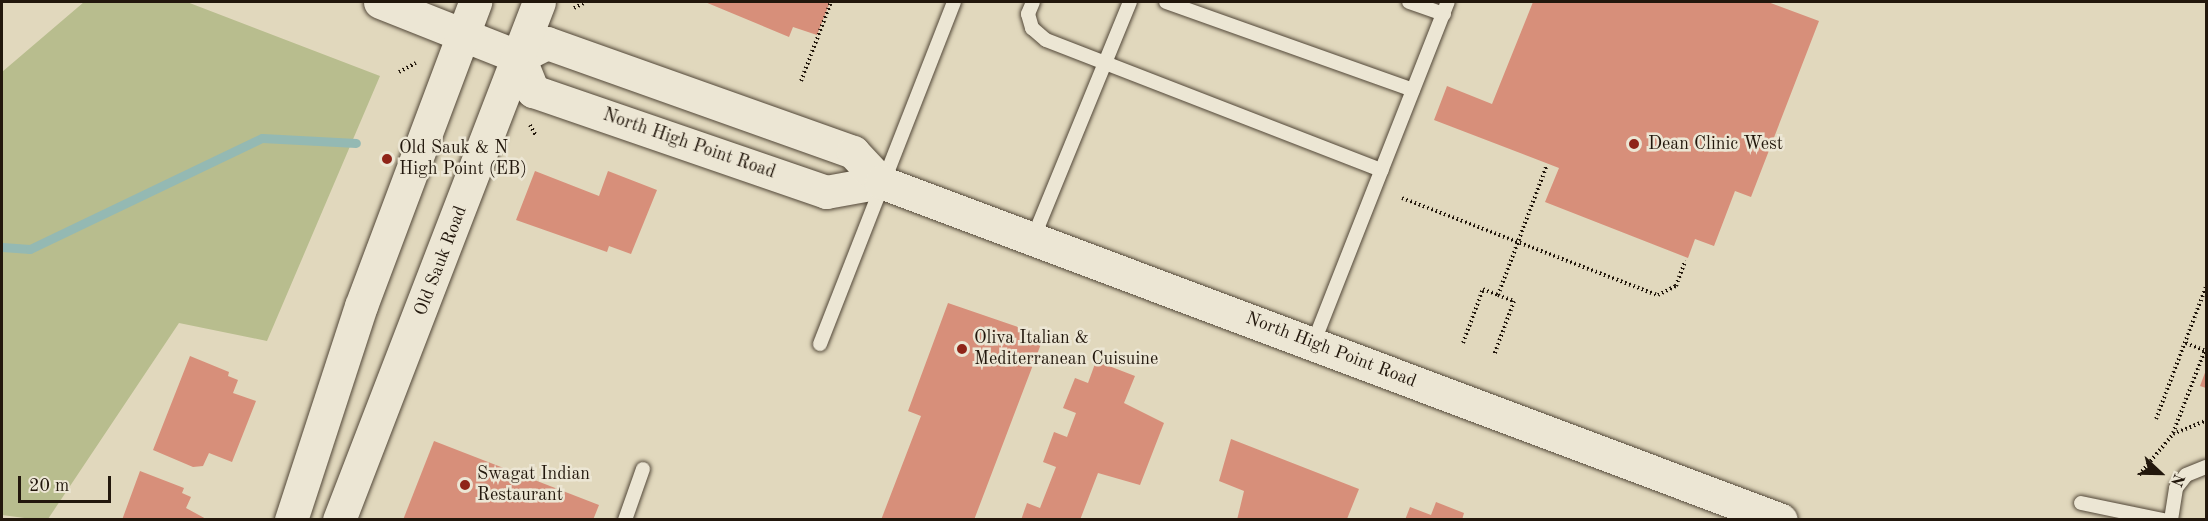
<!DOCTYPE html>
<html>
<head>
<meta charset="utf-8">
<style>
  body { margin:0 }
  #map { position:relative; width:2208px; height:521px; overflow:hidden; background:#e1d8bd; font-family:"Old Standard TT",serif }
  div>[style] { position:absolute }
  [style*='--x'] { left:calc(var(--x)*1px); top:calc(var(--y)*1px); width:calc(var(--w)*1px); rotate:calc(var(--a)*1deg) }
  .green>* { inset:0; background:#b8bd8e }
  .stream>* { height:9px; margin:-4.5px; padding:0 4.5px; transform-origin:4.5px; border-radius:4.5px; background:#94b9b3 }
  .building>* { inset:0; background:#d78f7a }
  .path>* { height:4px; margin-top:-2px; transform-origin:0; background:repeating-linear-gradient(90deg,#22170c 0 1.5px,transparent 0 4.5px) }
  .roads { filter:drop-shadow(0 0 2px #524738) drop-shadow(0 0 2px #524738) }
  .service>* { height:14px; margin:-7px; padding:0 7px; transform-origin:7px; border-radius:7px; background:#ece6d4 }
  .tertiary>* { height:33px; margin:-16.5px; padding:0 16.5px; transform-origin:16.5px; border-radius:16.5px; background:#ece6d4 }
  .dots>* { width:16px; height:16px; translate:-50% -50%; box-sizing:border-box; border:3px solid #ece6d4; border-radius:50% }
  span { translate:-50% -50%; white-space:nowrap; text-align:center; line-height:1.15; -webkit-text-stroke:5px #ece6d4; paint-order:stroke }
  .street-label { font-size:18px; color:#22170c }
  .poi-label { font-size:18px; color:#22170c }
  .left { translate:0 -50%; text-align:left }
  .frame { position:absolute; inset:0; border:3px solid #22170c; pointer-events:none }
  .north { position:absolute; left:2130px; top:443px; width:60px; height:60px; -webkit-text-stroke:4px #ece6d4; paint-order:stroke; rotate:112deg; font-size:16px; font-weight:700; line-height:24px; text-align:center; color:#22170c }
  .north::after { content:''; display:block; margin:auto; width:21px; height:27px; background:#22170c; clip-path:polygon(50% 0,100% 100%,50% 72%,0 100%) }
  .scale { position:absolute; left:18px; top:476px; width:93px; height:27px; box-sizing:border-box; border:3px solid #22170c; border-top:0; padding-left:8px; font-size:18px; line-height:21px; white-space:nowrap; color:#22170c; -webkit-text-stroke:4px #ece6d4; paint-order:stroke }
</style>
</head>
<body>
<div id="map">
  <div class="green">
    <div style="clip-path:polygon(84px 2px,187px 2px,380px 76px,267px 341px,179px 323px,48px 519px,32px 519px,2px 515px,2px 72px)"></div>
  </div>
  <div class="stream">
    <div style="--x:2;--y:247;--w:28;--a:4"></div>
    <div style="--x:30;--y:249;--w:257;--a:-25.6"></div>
    <div style="--x:262;--y:138;--w:94;--a:3"></div>
  </div>
  <div class="building">
    <div style="clip-path:polygon(705px 2px,830px 2px,817px 35px,793px 27px,789px 37px)"></div>
    <div style="clip-path:polygon(1533px 2px,1768px 2px,1819px 21px,1751px 197px,1735px 191px,1714px 246px,1695px 239px,1688px 258px,1545px 202px,1559px 168px,1434px 120px,1447px 86px,1492px 104px)"></div>
    <div style="clip-path:polygon(535px 171px,599px 196px,608px 171px,657px 190px,631px 254px,609px 246px,607px 252px,516px 220px)"></div>
    <div style="clip-path:polygon(948px 303px,1044px 336px,974px 520px,881px 520px,921px 416px,908px 411px)"></div>
    <div style="clip-path:polygon(190px 356px,229px 372px,228px 376px,238px 380px,233px 393px,256px 401px,232px 462px,209px 453px,203px 466px,193px 467px,153px 450px)"></div>
    <div style="clip-path:polygon(1096px 361px,1135px 376px,1124px 403px,1164px 423px,1140px 485px,1098px 473px,1080px 520px,1021px 520px,1027px 503px,1040px 508px,1056px 467px,1043px 462px,1054px 432px,1067px 437px,1076px 413px,1063px 408px,1075px 378px,1088px 383px)"></div>
    <div style="clip-path:polygon(2206px 370px,2206px 388px,2200px 386px)"></div>
    <div style="clip-path:polygon(1231px 439px,1359px 489px,1347px 519px,1237px 520px,1244px 491px,1219px 481px)"></div>
    <div style="clip-path:polygon(434px 441px,599px 505px,593px 520px,403px 520px)"></div>
    <div style="clip-path:polygon(140px 471px,184px 488px,182px 493px,191px 497px,186px 508px,208px 520px,122px 520px)"></div>
    <div style="clip-path:polygon(1436px 502px,1464px 513px,1462px 520px,1405px 520px,1410px 507px,1431px 515px)"></div>
  </div>
  <div class="path">
    <div style="--x:574;--y:8;--w:13;--a:-27"></div>
    <div style="--x:399;--y:72;--w:19;--a:-28"></div>
    <div style="--x:801;--y:81;--w:85;--a:-69.2"></div>
    <div style="--x:530;--y:125;--w:13;--a:61"></div>
    <div style="--x:1402;--y:198;--w:274;--a:20.8"></div>
    <div style="--x:1658;--y:295;--w:20;--a:-27"></div>
    <div style="--x:1676;--y:286;--w:27;--a:-70"></div>
    <div style="--x:1498;--y:295;--w:137;--a:-69.4"></div>
    <div style="--x:1463;--y:343;--w:58;--a:-69.7"></div>
    <div style="--x:1483;--y:289;--w:16;--a:22"></div>
    <div style="--x:1498;--y:295;--w:17;--a:21"></div>
    <div style="--x:1514;--y:301;--w:58;--a:110.3"></div>
    <div style="--x:2186;--y:343;--w:22;--a:22"></div>
    <div style="--x:2156;--y:419;--w:141;--a:-69.3"></div>
    <div style="--x:2173;--y:433;--w:89;--a:-68.9"></div>
    <div style="--x:2139;--y:475;--w:53;--a:-50.3"></div>
    <div style="--x:2173;--y:434;--w:35;--a:-22"></div>
  </div>
  <div class="roads">
    <div class="service">
      <div style="--x:1033;--y:2;--w:13;--a:113"></div>
      <div style="--x:1028;--y:14;--w:15;--a:74"></div>
      <div style="--x:1032;--y:28;--w:18;--a:41"></div>
      <div style="--x:1046;--y:40;--w:360;--a:21.2"></div>
      <div style="--x:1166;--y:2;--w:262;--a:19.6"></div>
      <div style="--x:1409;--y:2;--w:37;--a:19"></div>
      <div style="--x:1034;--y:236;--w:253;--a:-67.7"></div>
      <div style="--x:820;--y:344;--w:367;--a:-68.6"></div>
      <div style="--x:1313;--y:344;--w:368;--a:-68.5"></div>
      <div style="--x:2081;--y:503;--w:84;--a:11.7"></div>
      <div style="--x:625;--y:520;--w:54;--a:-70.6"></div>
      <div style="--x:2171;--y:520;--w:32;--a:-81"></div>
      <div style="--x:2176;--y:488;--w:16;--a:-52"></div>
      <div style="--x:2186;--y:475;--w:22;--a:-22"></div>
    </div>
    <div class="tertiary">
      <div style="--x:380;--y:2;--w:149;--a:21.6"></div>
      <div style="--x:519;--y:57;--w:37;--a:68"></div>
      <div style="--x:533;--y:91;--w:310;--a:19"></div>
      <div style="--x:826;--y:192;--w:56;--a:-10.3"></div>
      <div style="--x:519;--y:57;--w:31;--a:-27"></div>
      <div style="--x:547;--y:43;--w:325;--a:19.6"></div>
      <div style="--x:853;--y:152;--w:41;--a:47"></div>
      <div style="--x:881;--y:182;--w:961;--a:20.58"></div>
      <div style="--x:291;--y:520;--w:225;--a:-71.9"></div>
      <div style="--x:361;--y:306;--w:325;--a:-69.4"></div>
      <div style="--x:339;--y:520;--w:555;--a:-68.89"></div>
    </div>
  </div>
  <div class="dots">
    <div style="left:1634px;top:144px;background:#8f2418"></div>
    <div style="left:387px;top:159px;background:#8f2418"></div>
    <div style="left:962px;top:349px;background:#8f2418"></div>
    <div style="left:465px;top:485px;background:#8f2418"></div>
  </div>
  <div class="street-label">
    <span style="left:689px;top:144px;rotate:19deg">North High Point Road</span>
    <span style="left:441px;top:261px;rotate:-69deg">Old Sauk Road</span>
    <span style="left:1331px;top:350px;rotate:21deg">North High Point Road</span>
  </div>
  <div class="poi-label">
    <span class="left" style="left:1648px;top:144px">Dean Clinic West</span>
    <span class="left" style="left:399px;top:159px">Old Sauk &amp; N<br>High Point (EB)</span>
    <span class="left" style="left:974px;top:349px">Oliva Italian &amp;<br>Mediterranean Cuisuine</span>
    <span class="left" style="left:477px;top:485px">Swagat Indian<br>Restaurant</span>
  </div>
  <div class="frame"></div>
  <div class="north">N</div>
  <div class="scale">20 m</div>
</div>
</body>
</html>
